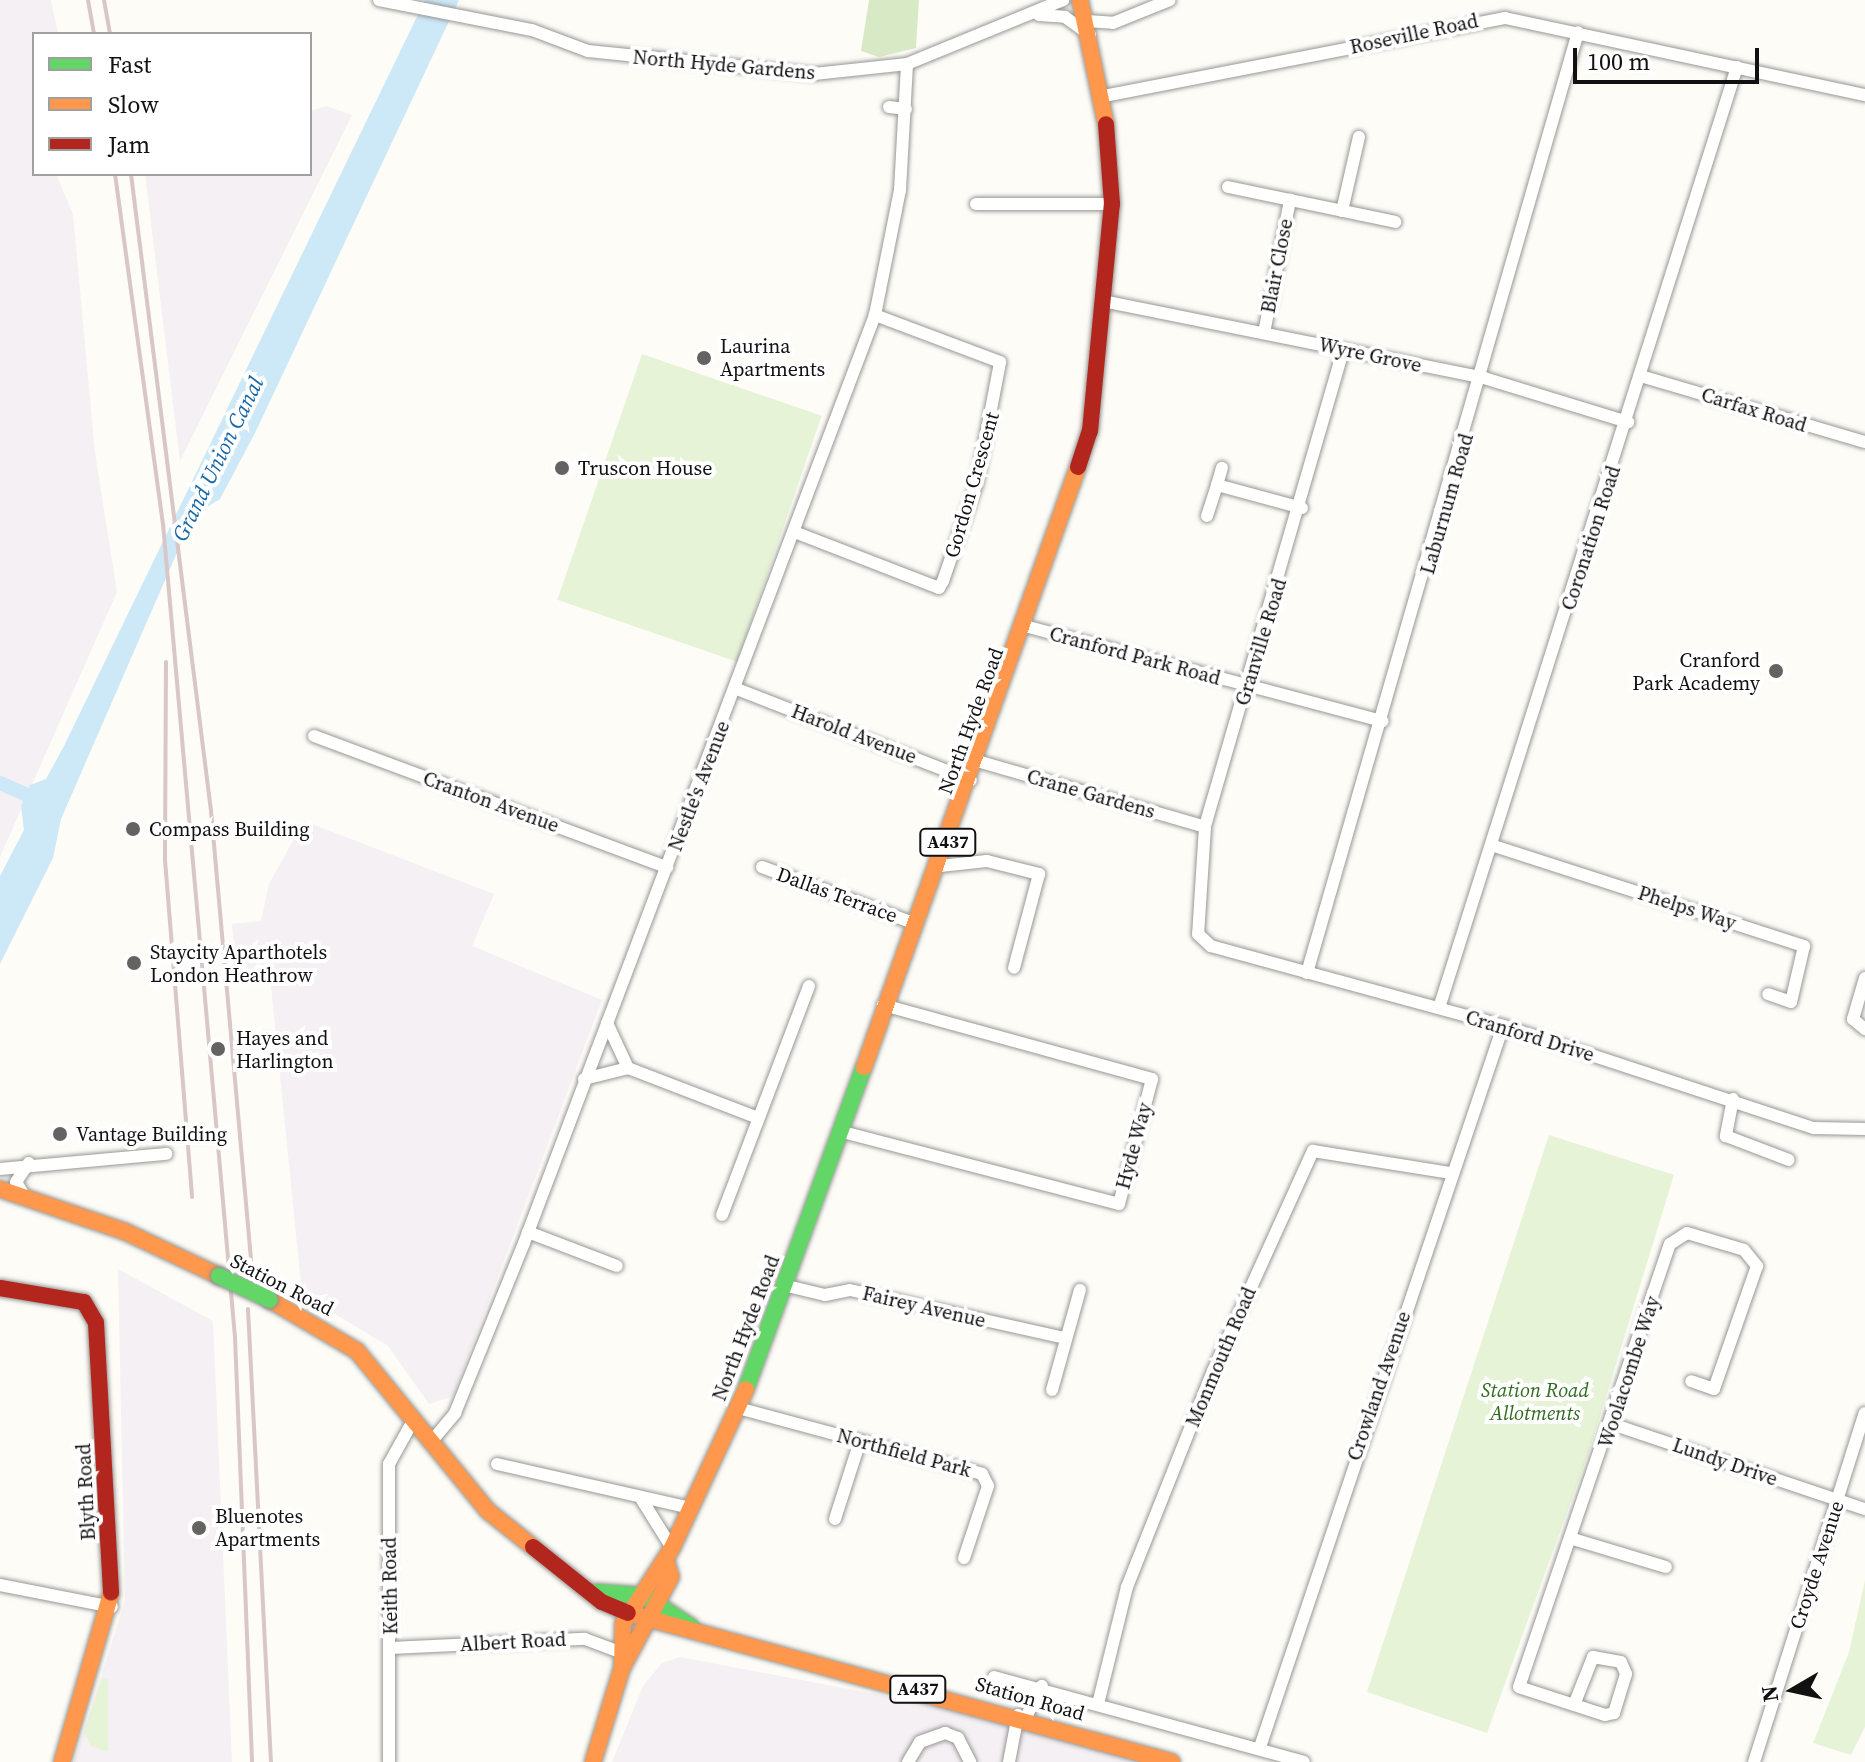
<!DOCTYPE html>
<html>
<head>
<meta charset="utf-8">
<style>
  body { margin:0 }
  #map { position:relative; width:1865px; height:1762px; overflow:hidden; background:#fdfcf7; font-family:"Source Serif 4",serif }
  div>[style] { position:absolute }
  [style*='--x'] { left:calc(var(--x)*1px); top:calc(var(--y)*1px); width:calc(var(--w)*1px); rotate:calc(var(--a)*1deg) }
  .industrial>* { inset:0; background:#f5f0f3 }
  .green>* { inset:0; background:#e7f3d7; transform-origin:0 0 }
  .forest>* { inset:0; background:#d8eac5 }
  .water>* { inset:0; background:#cde8f7 }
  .canal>* { height:14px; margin:-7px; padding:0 7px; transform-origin:7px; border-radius:7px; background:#cde8f7 }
  .roads { filter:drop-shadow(0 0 2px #979795) drop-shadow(0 0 2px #979795) }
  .street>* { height:12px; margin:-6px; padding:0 6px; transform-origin:6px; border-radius:6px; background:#fffffe }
  .fast>* { height:16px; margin:-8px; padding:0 8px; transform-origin:8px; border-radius:8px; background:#63d668 }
  .slow>* { height:16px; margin:-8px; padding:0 8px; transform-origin:8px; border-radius:8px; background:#ff974d }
  .jam>* { height:16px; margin:-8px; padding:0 8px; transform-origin:8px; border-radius:8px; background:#b3261e }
  .rail>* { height:4px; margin:-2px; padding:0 2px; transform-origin:2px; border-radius:2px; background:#d9c6c7 }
  .bridges { filter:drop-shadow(0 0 2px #8e8d8b) drop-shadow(0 0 2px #8e8d8b) }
  .fast-bridge>* { height:16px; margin:-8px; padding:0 8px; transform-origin:8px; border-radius:8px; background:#63d668 }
  .dots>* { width:22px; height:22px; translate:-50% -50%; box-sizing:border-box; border:4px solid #fff; border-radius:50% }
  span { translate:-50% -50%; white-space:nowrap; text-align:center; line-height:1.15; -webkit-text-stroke:8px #fff; paint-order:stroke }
  .shield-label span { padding:2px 6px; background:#fff; border:2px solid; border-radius:6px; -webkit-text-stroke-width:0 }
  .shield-label { font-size:18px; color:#111; font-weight:700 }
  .street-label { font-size:20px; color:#111 }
  .poi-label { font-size:20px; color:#111 }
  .left { translate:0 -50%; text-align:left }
  .right { translate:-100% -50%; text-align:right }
  .park-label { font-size:20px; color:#2f6b1f; font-style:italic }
  .water-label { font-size:22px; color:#1768a6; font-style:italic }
  .legend { position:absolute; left:32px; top:32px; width:280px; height:144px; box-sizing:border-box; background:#fff; border:2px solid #a0a0a0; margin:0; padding:10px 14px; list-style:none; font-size:24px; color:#111 }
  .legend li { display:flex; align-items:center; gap:16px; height:40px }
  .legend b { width:40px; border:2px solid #a0a0a0 }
  .north { position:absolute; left:1753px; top:1650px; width:80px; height:80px; -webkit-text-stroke:6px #fff; paint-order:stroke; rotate:261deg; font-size:22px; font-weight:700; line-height:32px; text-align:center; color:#111 }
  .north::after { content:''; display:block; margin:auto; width:28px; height:36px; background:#111; clip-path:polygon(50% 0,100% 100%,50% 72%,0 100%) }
  .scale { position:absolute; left:1573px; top:48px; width:186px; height:36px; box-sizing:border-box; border:4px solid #111; border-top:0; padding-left:10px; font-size:24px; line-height:28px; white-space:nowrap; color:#111; -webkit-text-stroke:6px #fff; paint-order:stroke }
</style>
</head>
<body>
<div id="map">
  <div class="industrial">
    <div style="clip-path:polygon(0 0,51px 0,58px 34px,34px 34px,34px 174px,56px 174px,73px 214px,95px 453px,117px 592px,0 857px)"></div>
    <div style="clip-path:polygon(326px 106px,352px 115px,180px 461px,145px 174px,310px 174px,310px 111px)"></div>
    <div style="clip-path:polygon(304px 821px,494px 894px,472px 946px,602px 1000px,453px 1396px,429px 1404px,388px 1346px,302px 1294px,270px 976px,236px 974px,232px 924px,261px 921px,269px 884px)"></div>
    <div style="clip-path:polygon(118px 1269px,213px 1321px,232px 1762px,74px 1762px,125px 1601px)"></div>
    <div style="clip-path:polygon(680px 1657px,1007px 1719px,1145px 1762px,612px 1762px,643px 1686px,662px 1663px)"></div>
  </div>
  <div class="green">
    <div style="left:642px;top:354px;width:190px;height:260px;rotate:19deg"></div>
    <div style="clip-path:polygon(1549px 1135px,1674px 1175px,1590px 1449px,1487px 1733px,1367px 1692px)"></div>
    <div style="clip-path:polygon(1865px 1580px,1865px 1727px,1851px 1755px,1813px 1743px,1849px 1652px)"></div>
    <div style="clip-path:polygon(102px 1678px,108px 1680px,108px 1752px,91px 1746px,84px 1733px)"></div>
  </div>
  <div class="forest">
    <div style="clip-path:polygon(869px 0,919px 0,916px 48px,879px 57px,861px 51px)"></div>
  </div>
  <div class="water">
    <div style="clip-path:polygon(425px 0,459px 0,255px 433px,220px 499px,193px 516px,61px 819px,53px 858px,0 964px,0 876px,24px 830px,21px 806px,30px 785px,46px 779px,64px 746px)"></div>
  </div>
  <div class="canal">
    <div style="--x:0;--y:783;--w:45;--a:23.7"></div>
  </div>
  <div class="roads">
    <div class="street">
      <div style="--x:379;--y:0;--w:156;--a:11.1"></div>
      <div style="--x:532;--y:30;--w:60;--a:20.6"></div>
      <div style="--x:588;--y:51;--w:227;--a:5.8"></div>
      <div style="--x:814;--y:74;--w:94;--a:-6.1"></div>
      <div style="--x:907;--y:64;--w:169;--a:-22.3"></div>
      <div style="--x:1039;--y:15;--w:26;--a:4"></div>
      <div style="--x:1065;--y:17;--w:31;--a:36"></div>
      <div style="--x:1087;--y:21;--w:26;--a:4"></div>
      <div style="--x:1113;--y:23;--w:61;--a:-22"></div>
      <div style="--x:1104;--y:96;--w:409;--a:-11"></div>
      <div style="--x:1505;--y:18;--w:368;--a:12.1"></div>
      <div style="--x:889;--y:107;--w:17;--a:7"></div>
      <div style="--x:1228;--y:187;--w:171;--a:11.8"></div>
      <div style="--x:976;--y:204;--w:136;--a:0"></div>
      <div style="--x:1342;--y:211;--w:76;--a:-77.1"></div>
      <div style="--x:1108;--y:302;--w:384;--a:11.4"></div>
      <div style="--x:1484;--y:378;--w:151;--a:17"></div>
      <div style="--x:1264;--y:333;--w:136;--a:-78.9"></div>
      <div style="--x:1343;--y:351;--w:496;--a:106.2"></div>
      <div style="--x:1205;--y:827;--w:107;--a:93.7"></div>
      <div style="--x:1198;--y:934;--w:18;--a:43"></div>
      <div style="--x:1211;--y:946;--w:303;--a:15.3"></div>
      <div style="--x:1503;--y:1026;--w:327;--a:18.2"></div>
      <div style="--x:1814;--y:1128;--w:51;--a:1.1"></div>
      <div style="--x:1644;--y:377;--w:230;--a:16.4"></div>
      <div style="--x:1217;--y:485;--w:18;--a:-74"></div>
      <div style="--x:1207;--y:516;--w:33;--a:-72"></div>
      <div style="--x:1217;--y:485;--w:88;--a:15.1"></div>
      <div style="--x:797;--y:533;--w:152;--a:21.2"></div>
      <div style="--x:939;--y:588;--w:8;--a:-60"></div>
      <div style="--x:943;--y:581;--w:105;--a:-71"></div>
      <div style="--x:977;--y:482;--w:122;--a:-79.1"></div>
      <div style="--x:1000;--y:362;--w:134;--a:-159.4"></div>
      <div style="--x:1025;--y:626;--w:370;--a:14.9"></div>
      <div style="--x:737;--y:689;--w:251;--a:21.3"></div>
      <div style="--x:314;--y:736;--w:377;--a:20.4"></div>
      <div style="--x:977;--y:761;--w:237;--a:16.1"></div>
      <div style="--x:1491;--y:845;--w:329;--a:17.9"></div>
      <div style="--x:1804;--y:946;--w:57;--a:103.1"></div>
      <div style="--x:1791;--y:1002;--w:24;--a:-161"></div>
      <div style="--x:940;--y:866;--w:47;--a:-6.1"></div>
      <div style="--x:987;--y:861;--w:54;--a:14"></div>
      <div style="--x:1039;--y:874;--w:97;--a:104.9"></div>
      <div style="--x:762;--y:867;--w:161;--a:20.3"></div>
      <div style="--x:1307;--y:973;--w:979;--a:-73.93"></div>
      <div style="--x:1865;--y:978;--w:43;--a:106.3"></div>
      <div style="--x:1853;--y:1019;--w:16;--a:40"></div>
      <div style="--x:1439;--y:1008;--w:987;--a:-72.43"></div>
      <div style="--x:607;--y:1023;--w:50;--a:65"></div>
      <div style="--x:584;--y:1079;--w:45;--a:-14"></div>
      <div style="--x:628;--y:1068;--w:139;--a:21"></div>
      <div style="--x:1733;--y:1099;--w:38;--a:101"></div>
      <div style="--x:1726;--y:1136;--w:67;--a:20.9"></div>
      <div style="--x:839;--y:1131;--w:289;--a:14.6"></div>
      <div style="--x:1119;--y:1204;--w:129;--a:-75.2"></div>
      <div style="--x:1152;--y:1079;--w:279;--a:-164.6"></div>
      <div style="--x:0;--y:1169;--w:167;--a:-5.2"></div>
      <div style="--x:25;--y:1197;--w:17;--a:-121"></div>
      <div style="--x:16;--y:1182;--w:23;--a:-56"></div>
      <div style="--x:722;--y:1215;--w:245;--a:-69.2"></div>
      <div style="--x:528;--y:1232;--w:95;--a:20.9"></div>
      <div style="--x:783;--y:1285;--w:43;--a:13.4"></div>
      <div style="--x:825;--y:1295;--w:25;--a:-11"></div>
      <div style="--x:850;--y:1290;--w:220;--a:12.6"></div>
      <div style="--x:1052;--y:1390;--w:104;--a:-74.4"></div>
      <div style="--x:738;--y:1408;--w:253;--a:15.1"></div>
      <div style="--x:982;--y:1474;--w:13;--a:63"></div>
      <div style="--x:988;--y:1486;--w:76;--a:108.4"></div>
      <div style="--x:1612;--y:1424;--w:267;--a:18.6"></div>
      <div style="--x:431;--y:1442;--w:38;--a:-50"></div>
      <div style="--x:455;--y:1413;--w:183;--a:-67.9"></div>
      <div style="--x:524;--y:1243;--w:992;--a:-69.28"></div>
      <div style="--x:875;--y:315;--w:127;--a:-78.7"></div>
      <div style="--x:900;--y:190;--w:126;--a:-86.8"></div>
      <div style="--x:497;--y:1464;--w:199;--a:12.8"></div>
      <div style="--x:642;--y:1500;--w:57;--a:58"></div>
      <div style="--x:835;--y:1519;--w:82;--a:-72.2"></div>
      <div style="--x:1573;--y:1539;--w:97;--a:16.8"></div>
      <div style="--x:0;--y:1585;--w:114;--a:11.1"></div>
      <div style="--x:391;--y:1648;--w:194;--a:-2.7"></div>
      <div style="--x:585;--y:1639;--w:46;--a:20.4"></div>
      <div style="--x:994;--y:1677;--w:321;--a:15.3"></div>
      <div style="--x:1099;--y:1700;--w:116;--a:-76.1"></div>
      <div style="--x:1127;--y:1587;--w:232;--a:-68.3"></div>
      <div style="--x:1213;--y:1371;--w:242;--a:-65.6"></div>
      <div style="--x:1313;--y:1151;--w:140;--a:9.1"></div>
      <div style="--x:1574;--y:1705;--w:52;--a:-68.4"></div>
      <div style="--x:1593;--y:1657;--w:28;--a:10"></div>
      <div style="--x:1621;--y:1662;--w:13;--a:67"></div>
      <div style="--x:1626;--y:1674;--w:41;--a:107.1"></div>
      <div style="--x:1614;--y:1713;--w:9;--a:167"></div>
      <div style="--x:1605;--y:1715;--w:90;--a:-162"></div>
      <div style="--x:1519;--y:1687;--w:468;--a:-71.2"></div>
      <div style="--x:1670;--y:1244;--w:20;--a:-33"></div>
      <div style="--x:1687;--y:1233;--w:59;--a:16.6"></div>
      <div style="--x:1744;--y:1250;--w:21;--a:51"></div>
      <div style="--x:1757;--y:1266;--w:130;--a:109.3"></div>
      <div style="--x:1714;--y:1389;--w:24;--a:-161"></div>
      <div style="--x:1026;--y:1717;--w:35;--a:-63"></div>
      <div style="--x:1260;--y:1747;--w:761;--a:-71.37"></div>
      <div style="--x:389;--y:1762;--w:298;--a:-90"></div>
      <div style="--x:389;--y:1464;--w:51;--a:-60.9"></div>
      <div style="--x:908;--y:1762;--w:23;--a:-59"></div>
      <div style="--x:920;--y:1742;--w:27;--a:-20"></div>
      <div style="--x:945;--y:1733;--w:14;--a:21"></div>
      <div style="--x:958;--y:1738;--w:27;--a:63"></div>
      <div style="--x:1009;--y:1762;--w:48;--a:-79.2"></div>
      <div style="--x:1754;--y:1762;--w:366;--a:-72.4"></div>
    </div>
    <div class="fast">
      <div style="--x:746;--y:1389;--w:343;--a:-69.9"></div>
      <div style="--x:597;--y:1592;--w:40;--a:4.3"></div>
      <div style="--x:649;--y:1599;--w:51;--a:33.1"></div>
    </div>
    <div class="slow">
      <div style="--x:1080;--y:0;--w:127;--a:78.2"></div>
      <div style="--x:864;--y:1067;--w:637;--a:-70.37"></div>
      <div style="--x:0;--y:1189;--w:133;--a:18.8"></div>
      <div style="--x:126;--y:1232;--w:103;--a:25.3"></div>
      <div style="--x:270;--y:1300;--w:101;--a:30.4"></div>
      <div style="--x:357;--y:1351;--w:207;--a:50.7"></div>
      <div style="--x:488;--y:1511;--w:58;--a:38.7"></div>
      <div style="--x:628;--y:1613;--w:564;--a:15.32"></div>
      <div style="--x:622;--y:1668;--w:103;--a:-61.7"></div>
      <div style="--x:671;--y:1577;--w:19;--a:-106"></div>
      <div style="--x:62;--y:1762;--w:176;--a:-73.8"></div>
      <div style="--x:593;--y:1762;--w:98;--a:-72.9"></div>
      <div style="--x:622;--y:1668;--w:44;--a:-88.7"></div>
      <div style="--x:623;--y:1624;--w:90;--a:-57.2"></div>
      <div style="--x:672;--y:1548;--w:175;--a:-65"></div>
    </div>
    <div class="jam">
      <div style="--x:1078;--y:467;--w:38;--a:-72"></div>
      <div style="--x:1090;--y:431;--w:228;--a:-84.5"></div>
      <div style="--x:1112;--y:204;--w:80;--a:-94.3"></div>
      <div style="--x:0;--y:1288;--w:85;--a:9.5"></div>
      <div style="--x:84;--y:1302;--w:24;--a:60"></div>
      <div style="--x:96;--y:1323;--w:270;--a:86.8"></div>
      <div style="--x:533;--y:1547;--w:88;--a:38.6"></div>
      <div style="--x:602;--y:1602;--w:28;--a:23"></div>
    </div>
  </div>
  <div class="rail">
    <div style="--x:88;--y:0;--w:35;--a:80"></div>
    <div style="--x:104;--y:0;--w:35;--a:80"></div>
    <div style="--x:115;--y:174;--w:353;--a:82.2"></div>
    <div style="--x:163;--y:524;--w:816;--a:84.94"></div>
    <div style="--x:235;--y:1337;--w:425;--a:87.7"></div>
    <div style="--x:131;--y:174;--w:642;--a:82.84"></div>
    <div style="--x:211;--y:811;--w:462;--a:84.9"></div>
    <div style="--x:166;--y:662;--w:198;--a:90.3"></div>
    <div style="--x:165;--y:860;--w:338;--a:85.4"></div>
    <div style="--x:248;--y:1309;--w:454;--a:87.1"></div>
  </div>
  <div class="bridges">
    <div class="fast-bridge">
      <div style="--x:219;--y:1276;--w:56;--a:25.2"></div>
    </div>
  </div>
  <div class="dots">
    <div style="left:704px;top:358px;background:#646362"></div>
    <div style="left:562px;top:468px;background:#646362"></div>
    <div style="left:1776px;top:671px;background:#646362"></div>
    <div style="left:133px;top:829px;background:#646362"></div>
    <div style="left:134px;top:963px;background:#646362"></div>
    <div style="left:218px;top:1049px;background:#646362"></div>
    <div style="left:60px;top:1134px;background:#646362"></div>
    <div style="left:199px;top:1528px;background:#646362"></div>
  </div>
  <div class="shield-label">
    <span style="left:948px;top:842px">A437</span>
    <span style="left:918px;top:1689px">A437</span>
  </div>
  <div class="street-label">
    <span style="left:1414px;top:34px;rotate:-12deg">Roseville Road</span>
    <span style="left:724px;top:65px;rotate:5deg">North Hyde Gardens</span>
    <span style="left:1277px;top:266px;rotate:-79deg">Blair Close</span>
    <span style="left:1370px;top:355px;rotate:12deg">Wyre Grove</span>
    <span style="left:1754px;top:410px;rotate:17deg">Carfax Road</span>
    <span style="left:972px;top:485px;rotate:-74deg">Gordon Crescent</span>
    <span style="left:1447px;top:504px;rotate:-74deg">Laburnum Road</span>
    <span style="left:1591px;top:538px;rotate:-72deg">Coronation Road</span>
    <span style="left:1261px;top:642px;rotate:-73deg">Granville Road</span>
    <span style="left:1135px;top:656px;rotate:15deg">Cranford Park Road</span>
    <span style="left:971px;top:721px;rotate:-70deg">North Hyde Road</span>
    <span style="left:854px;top:734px;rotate:21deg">Harold Avenue</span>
    <span style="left:699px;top:786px;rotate:-69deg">Nestle's Avenue</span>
    <span style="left:1091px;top:794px;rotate:16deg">Crane Gardens</span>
    <span style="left:491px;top:802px;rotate:20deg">Cranton Avenue</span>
    <span style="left:837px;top:895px;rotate:20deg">Dallas Terrace</span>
    <span style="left:1687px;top:908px;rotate:18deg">Phelps Way</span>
    <span style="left:1530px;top:1036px;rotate:17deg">Cranford Drive</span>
    <span style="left:1134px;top:1146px;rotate:-75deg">Hyde Way</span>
    <span style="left:282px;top:1285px;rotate:27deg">Station Road</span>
    <span style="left:924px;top:1307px;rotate:13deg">Fairey Avenue</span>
    <span style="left:746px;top:1328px;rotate:-69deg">North Hyde Road</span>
    <span style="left:1221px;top:1357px;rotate:-67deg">Monmouth Road</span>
    <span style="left:1629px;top:1372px;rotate:-72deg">Woolacombe Way</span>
    <span style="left:1379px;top:1386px;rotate:-71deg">Crowland Avenue</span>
    <span style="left:904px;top:1453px;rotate:15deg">Northfield Park</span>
    <span style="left:1725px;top:1462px;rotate:19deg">Lundy Drive</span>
    <span style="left:86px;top:1492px;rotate:-93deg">Blyth Road</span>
    <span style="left:1817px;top:1565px;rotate:-72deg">Croyde Avenue</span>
    <span style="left:390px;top:1586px;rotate:-91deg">Keith Road</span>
    <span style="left:513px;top:1642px;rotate:-3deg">Albert Road</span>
    <span style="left:1030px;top:1699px;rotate:16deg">Station Road</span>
  </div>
  <div class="poi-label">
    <span class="left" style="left:720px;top:358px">Laurina<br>Apartments</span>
    <span class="left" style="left:578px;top:468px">Truscon House</span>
    <span class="right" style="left:1760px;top:672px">Cranford<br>Park Academy</span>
    <span class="left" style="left:149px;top:829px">Compass Building</span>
    <span class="left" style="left:150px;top:964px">Staycity Aparthotels<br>London Heathrow</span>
    <span class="left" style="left:236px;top:1050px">Hayes and<br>Harlington</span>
    <span class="left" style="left:76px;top:1134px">Vantage Building</span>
    <span class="left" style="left:215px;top:1528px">Bluenotes<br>Apartments</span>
  </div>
  <div class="park-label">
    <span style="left:1535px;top:1402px">Station Road<br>Allotments</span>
  </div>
  <div class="water-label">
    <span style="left:218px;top:459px;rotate:-64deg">Grand Union Canal</span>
  </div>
  <ul class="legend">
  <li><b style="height:10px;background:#63d668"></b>Fast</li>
  <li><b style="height:10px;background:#ff974d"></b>Slow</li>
  <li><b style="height:10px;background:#b3261e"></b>Jam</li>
  </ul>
  <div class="north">N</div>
  <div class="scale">100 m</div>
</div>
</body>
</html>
